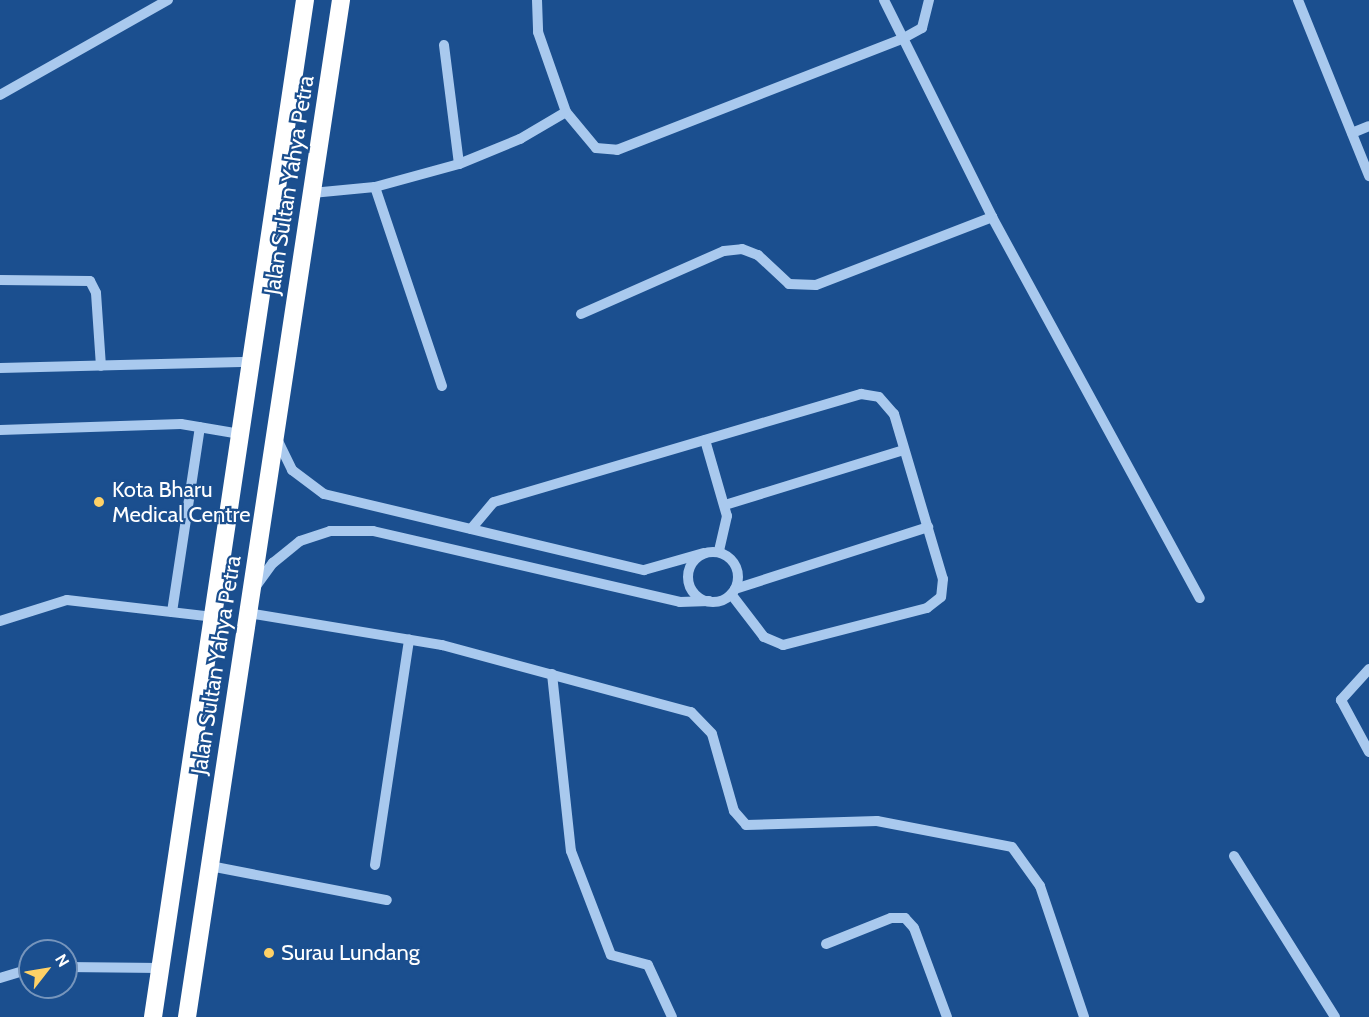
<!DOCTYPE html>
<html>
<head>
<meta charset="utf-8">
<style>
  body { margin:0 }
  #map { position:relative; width:1369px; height:1017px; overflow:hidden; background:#1b4f8f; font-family:Cabin,sans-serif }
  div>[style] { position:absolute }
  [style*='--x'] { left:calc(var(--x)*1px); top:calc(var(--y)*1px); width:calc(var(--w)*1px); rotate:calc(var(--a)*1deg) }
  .minor>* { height:10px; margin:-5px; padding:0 5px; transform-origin:5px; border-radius:5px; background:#a9c9ee }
  .minor>.ring { margin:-5px; padding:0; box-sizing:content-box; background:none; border:10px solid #a9c9ee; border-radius:50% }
  .highway>* { height:18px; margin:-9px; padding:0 9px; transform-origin:9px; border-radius:9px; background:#fff }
  .dots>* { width:16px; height:16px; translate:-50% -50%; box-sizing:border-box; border:3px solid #1b4f8f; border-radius:50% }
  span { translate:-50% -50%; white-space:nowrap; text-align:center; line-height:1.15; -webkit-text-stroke:4.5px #1b4f8f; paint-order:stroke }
  .street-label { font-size:22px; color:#fff }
  .poi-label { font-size:22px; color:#fff }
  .left { translate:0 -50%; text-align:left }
  .north { position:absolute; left:18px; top:939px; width:60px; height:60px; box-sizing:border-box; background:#1b4f8f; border:2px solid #7695bc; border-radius:50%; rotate:59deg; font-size:16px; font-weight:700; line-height:24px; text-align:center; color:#fff }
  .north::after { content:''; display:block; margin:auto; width:21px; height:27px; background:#ffd166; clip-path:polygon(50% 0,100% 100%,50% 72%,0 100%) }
</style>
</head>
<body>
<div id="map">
  <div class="minor">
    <div style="--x:537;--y:0;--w:32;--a:88"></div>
    <div style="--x:538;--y:32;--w:85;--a:70.7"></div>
    <div style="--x:566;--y:112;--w:47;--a:50.2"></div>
    <div style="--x:596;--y:148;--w:21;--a:5"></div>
    <div style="--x:617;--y:150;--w:306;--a:-21.3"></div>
    <div style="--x:902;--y:39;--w:23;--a:-29"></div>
    <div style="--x:922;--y:28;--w:29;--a:-76"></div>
    <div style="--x:884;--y:0;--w:242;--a:63.5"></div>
    <div style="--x:992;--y:217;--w:434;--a:61.4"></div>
    <div style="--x:1298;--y:0;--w:190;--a:68"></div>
    <div style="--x:0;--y:95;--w:193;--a:-29.5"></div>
    <div style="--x:1352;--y:133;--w:18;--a:-22"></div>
    <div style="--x:459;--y:164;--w:66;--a:-22.3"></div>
    <div style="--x:520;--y:139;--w:53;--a:-30.4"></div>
    <div style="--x:375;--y:187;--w:210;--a:71.4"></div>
    <div style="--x:312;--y:193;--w:63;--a:-5.4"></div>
    <div style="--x:375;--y:187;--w:87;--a:-15.3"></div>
    <div style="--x:459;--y:164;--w:120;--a:-97.2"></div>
    <div style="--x:0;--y:280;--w:90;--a:0.6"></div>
    <div style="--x:90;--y:281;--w:13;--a:63"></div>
    <div style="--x:96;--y:293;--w:73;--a:86.1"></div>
    <div style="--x:581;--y:314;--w:156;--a:-23.8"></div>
    <div style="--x:724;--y:251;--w:18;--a:-6"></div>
    <div style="--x:742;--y:249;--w:17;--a:21"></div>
    <div style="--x:758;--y:255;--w:42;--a:43.1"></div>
    <div style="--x:789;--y:284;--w:27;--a:2"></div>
    <div style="--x:816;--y:285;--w:189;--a:-21.1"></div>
    <div style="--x:0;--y:368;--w:251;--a:-1.4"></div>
    <div style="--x:0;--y:430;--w:181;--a:-1.9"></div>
    <div style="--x:181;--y:424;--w:60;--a:9.6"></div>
    <div style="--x:276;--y:437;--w:37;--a:64"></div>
    <div style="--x:292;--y:470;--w:40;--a:37"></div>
    <div style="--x:324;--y:494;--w:329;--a:13.4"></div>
    <div style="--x:644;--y:570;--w:62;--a:-15.8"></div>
    <div style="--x:705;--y:440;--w:79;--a:73.9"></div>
    <div style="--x:727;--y:516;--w:37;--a:103"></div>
    <div style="--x:725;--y:505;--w:187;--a:-17.1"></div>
    <div style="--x:471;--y:529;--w:35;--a:-50"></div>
    <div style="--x:494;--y:502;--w:383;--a:-16.4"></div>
    <div style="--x:861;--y:394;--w:18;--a:9"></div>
    <div style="--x:879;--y:397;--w:23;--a:49"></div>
    <div style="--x:894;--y:414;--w:172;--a:73.5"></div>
    <div style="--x:943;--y:579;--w:18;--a:96"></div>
    <div style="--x:941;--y:597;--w:18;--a:142"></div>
    <div style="--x:927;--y:608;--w:149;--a:165.6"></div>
    <div style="--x:783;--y:645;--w:21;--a:-157"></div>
    <div style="--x:764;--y:637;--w:54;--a:-127.5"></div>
    <div class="ring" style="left:688px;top:552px;width:40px;height:40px"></div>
    <div style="--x:256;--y:586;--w:29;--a:-54"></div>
    <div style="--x:273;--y:563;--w:35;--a:-39"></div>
    <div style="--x:300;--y:541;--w:32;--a:-18"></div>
    <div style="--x:330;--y:531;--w:43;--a:0"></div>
    <div style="--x:373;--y:531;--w:315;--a:13"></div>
    <div style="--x:680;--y:602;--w:29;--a:-2"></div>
    <div style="--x:735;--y:589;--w:203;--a:-17.8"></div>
    <div style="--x:172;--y:612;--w:187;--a:-81.4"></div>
    <div style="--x:248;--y:613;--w:197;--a:9.4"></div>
    <div style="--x:442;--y:645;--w:258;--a:15.1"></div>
    <div style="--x:691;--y:712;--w:30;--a:46"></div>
    <div style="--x:712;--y:734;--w:80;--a:74.1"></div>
    <div style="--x:734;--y:811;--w:18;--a:49"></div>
    <div style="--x:746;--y:825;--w:131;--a:-1.7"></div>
    <div style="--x:877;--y:821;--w:137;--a:10.9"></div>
    <div style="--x:1012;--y:847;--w:48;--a:54.3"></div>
    <div style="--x:1040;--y:886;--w:138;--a:71.4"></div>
    <div style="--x:0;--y:621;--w:70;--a:-17.4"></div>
    <div style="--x:67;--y:600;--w:147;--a:6.6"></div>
    <div style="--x:1369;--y:669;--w:42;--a:132.1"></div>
    <div style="--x:1341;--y:700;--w:59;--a:61.7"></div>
    <div style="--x:552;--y:674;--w:178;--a:83.9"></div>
    <div style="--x:571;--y:851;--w:111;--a:69"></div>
    <div style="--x:611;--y:955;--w:38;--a:15"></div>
    <div style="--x:648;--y:965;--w:57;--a:65.2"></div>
    <div style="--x:1234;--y:856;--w:190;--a:57.9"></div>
    <div style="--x:375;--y:865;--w:228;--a:-81.4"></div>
    <div style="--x:210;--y:866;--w:180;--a:10.9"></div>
    <div style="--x:826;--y:944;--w:70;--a:-21.8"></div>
    <div style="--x:891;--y:918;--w:14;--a:0"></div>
    <div style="--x:905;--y:918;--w:13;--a:48"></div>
    <div style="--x:914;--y:928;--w:95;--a:69.7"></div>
    <div style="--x:66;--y:967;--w:94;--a:0.6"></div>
    <div style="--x:0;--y:978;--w:31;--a:-17"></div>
  </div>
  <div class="highway">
    <div style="--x:153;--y:1017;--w:1028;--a:-81.5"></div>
    <div style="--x:187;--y:1017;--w:1029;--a:-81.39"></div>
  </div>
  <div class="dots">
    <div style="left:99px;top:502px;background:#ffd166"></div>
    <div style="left:269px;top:953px;background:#ffd166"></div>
  </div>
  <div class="street-label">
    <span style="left:289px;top:185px;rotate:-81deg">Jalan Sultan Yahya Petra</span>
    <span style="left:216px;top:665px;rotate:-81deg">Jalan Sultan Yahya Petra</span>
  </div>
  <div class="poi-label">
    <span class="left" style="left:112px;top:502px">Kota Bharu<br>Medical Centre</span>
    <span class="left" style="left:281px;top:953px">Surau Lundang</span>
  </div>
  <div class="north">N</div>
</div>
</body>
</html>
